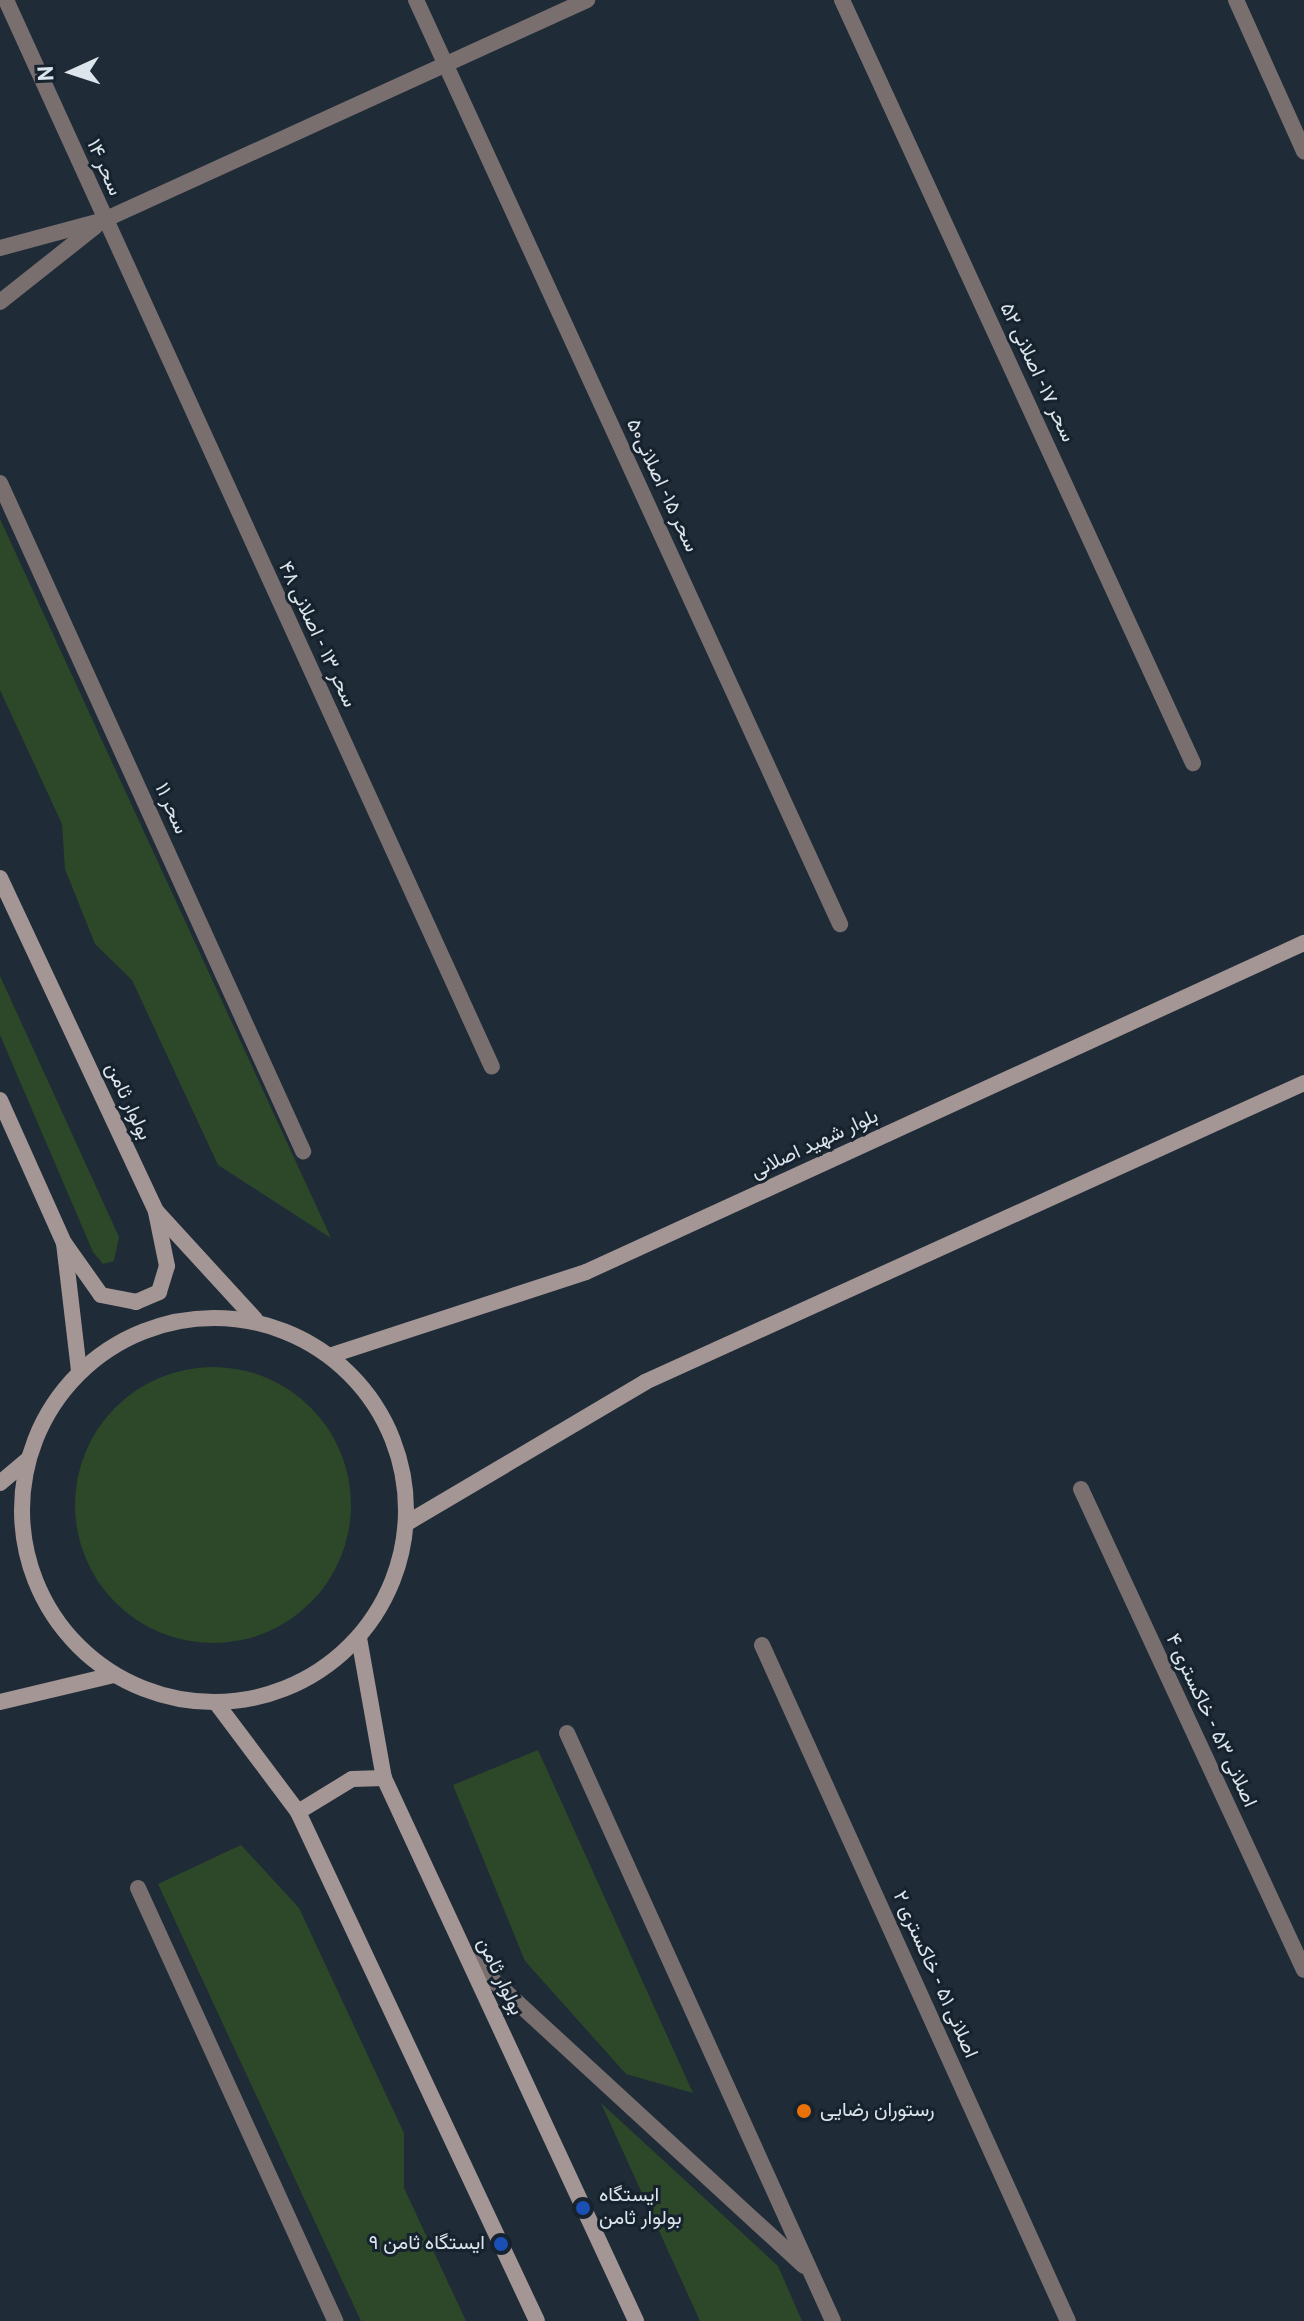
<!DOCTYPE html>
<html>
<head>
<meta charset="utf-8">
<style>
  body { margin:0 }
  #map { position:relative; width:1304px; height:2321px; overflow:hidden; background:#1f2c37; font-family:Overpass,Vazirmatn,sans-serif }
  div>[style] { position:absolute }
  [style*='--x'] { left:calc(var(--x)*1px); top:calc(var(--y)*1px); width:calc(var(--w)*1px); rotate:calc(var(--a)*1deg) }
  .green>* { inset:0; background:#2c4828 }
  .round { border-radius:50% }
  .street>* { height:16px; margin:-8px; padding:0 8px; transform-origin:8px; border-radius:8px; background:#796f6f }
  .secondary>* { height:16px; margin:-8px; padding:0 8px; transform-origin:8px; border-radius:8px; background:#a59696 }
  .secondary>.ring { margin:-8px; padding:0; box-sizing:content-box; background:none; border:16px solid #a59696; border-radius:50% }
  .dots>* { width:22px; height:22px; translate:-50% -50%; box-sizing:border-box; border:4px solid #16222d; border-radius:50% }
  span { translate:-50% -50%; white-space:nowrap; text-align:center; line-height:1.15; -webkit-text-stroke:6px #16222d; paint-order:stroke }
  .street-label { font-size:20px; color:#dce4ec }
  .poi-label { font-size:20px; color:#dce4ec }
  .left { translate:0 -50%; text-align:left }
  .right { translate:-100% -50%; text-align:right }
  .north { position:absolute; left:32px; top:32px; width:80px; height:80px; -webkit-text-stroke:6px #16222d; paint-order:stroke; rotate:267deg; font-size:22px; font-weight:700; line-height:32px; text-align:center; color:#dce4ec }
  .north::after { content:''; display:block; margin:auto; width:28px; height:36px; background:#dce4ec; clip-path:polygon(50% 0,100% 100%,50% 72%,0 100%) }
</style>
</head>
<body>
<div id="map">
  <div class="green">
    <div style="clip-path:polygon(0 519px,331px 1238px,218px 1165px,132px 980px,95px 944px,65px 869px,62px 824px,0 690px)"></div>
    <div style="clip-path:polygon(0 976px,119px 1237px,114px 1261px,103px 1264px,93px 1252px,0 1035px)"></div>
    <div class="round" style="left:75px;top:1367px;width:276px;height:276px"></div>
    <div style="clip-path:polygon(538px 1750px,693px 2093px,626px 2074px,525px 1961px,453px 1785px)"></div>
    <div style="clip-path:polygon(241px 1845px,299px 1908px,404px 2133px,404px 2188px,466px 2321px,361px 2321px,158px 1884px)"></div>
    <div style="clip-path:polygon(601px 2103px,778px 2266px,802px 2321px,700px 2321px)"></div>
  </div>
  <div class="street">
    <div style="--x:6;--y:0;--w:1172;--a:65.51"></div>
    <div style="--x:416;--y:0;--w:1017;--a:65.35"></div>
    <div style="--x:842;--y:0;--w:840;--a:65.3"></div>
    <div style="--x:1236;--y:0;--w:166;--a:65.8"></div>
    <div style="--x:0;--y:248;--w:108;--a:-15.1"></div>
    <div style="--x:104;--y:220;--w:531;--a:-24.49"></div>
    <div style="--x:0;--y:302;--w:122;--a:-38.4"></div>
    <div style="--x:0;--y:483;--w:734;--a:65.6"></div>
    <div style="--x:1081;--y:1489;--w:530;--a:65.13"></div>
    <div style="--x:762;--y:1645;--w:742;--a:65.65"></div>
    <div style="--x:567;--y:1733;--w:645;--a:65.66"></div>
    <div style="--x:138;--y:1888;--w:476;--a:65.5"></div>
    <div style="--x:469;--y:1958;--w:455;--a:42.6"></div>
  </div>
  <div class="secondary">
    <div style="--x:0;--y:878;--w:368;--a:64.9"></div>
    <div style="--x:156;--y:1211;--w:147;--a:47.5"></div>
    <div style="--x:0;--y:1100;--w:157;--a:65.9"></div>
    <div style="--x:64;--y:1243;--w:129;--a:83.3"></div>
    <div style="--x:65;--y:1244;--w:62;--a:54.8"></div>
    <div style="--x:101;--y:1295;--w:36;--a:11"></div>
    <div style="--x:136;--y:1302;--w:25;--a:-23"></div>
    <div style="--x:159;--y:1292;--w:27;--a:-73"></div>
    <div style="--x:167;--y:1266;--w:55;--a:-101.5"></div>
    <div class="ring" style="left:22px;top:1318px;width:368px;height:368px"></div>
    <div style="--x:332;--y:1355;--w:267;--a:-18.1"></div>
    <div style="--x:586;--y:1272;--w:790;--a:-24.62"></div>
    <div style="--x:0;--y:1483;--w:35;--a:-40"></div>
    <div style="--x:407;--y:1523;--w:277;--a:-30.6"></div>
    <div style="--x:645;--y:1382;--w:724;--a:-24.4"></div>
    <div style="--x:359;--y:1638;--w:142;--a:79.9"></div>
    <div style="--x:384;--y:1778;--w:599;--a:65.1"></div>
    <div style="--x:0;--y:1702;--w:116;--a:-13.4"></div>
    <div style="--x:217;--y:1704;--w:135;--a:53.1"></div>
    <div style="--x:298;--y:1812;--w:562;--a:64.85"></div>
    <div style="--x:298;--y:1812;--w:63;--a:-31.4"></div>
    <div style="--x:352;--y:1779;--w:32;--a:-2"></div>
  </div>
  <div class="dots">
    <div style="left:804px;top:2111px;background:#e8710a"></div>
    <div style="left:583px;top:2208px;background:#1a4fb4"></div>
    <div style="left:501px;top:2244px;background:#1a4fb4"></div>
  </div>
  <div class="street-label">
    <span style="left:103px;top:168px;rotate:66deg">سحر ۱۴</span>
    <span style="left:1036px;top:373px;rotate:65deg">سحر ۱۷- اصلانی ۵۲</span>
    <span style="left:661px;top:486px;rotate:65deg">سحر ۱۵- اصلانی۵۰</span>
    <span style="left:316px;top:635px;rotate:65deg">سحر ۱۳ - اصلانی ۴۸</span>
    <span style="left:170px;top:809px;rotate:66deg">سحر ۱۱</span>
    <span style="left:127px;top:1102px;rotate:65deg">بولوار ثامن</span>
    <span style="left:815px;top:1145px;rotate:-25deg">بلوار شهید اصلانی</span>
    <span style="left:1210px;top:1721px;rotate:65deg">اصلانی ۵۳ - خاکستری ۴</span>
    <span style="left:934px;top:1975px;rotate:66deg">اصلانی ۵۱ - خاکستری ۲</span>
    <span style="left:499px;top:1977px;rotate:65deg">بولوار ثامن</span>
  </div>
  <div class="poi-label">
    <span class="left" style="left:820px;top:2111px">رستوران رضایی</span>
    <span class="left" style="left:599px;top:2208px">ایستگاه<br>بولوار ثامن</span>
    <span class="right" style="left:485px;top:2244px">ایستگاه ثامن ۹</span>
  </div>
  <div class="north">N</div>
</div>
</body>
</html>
